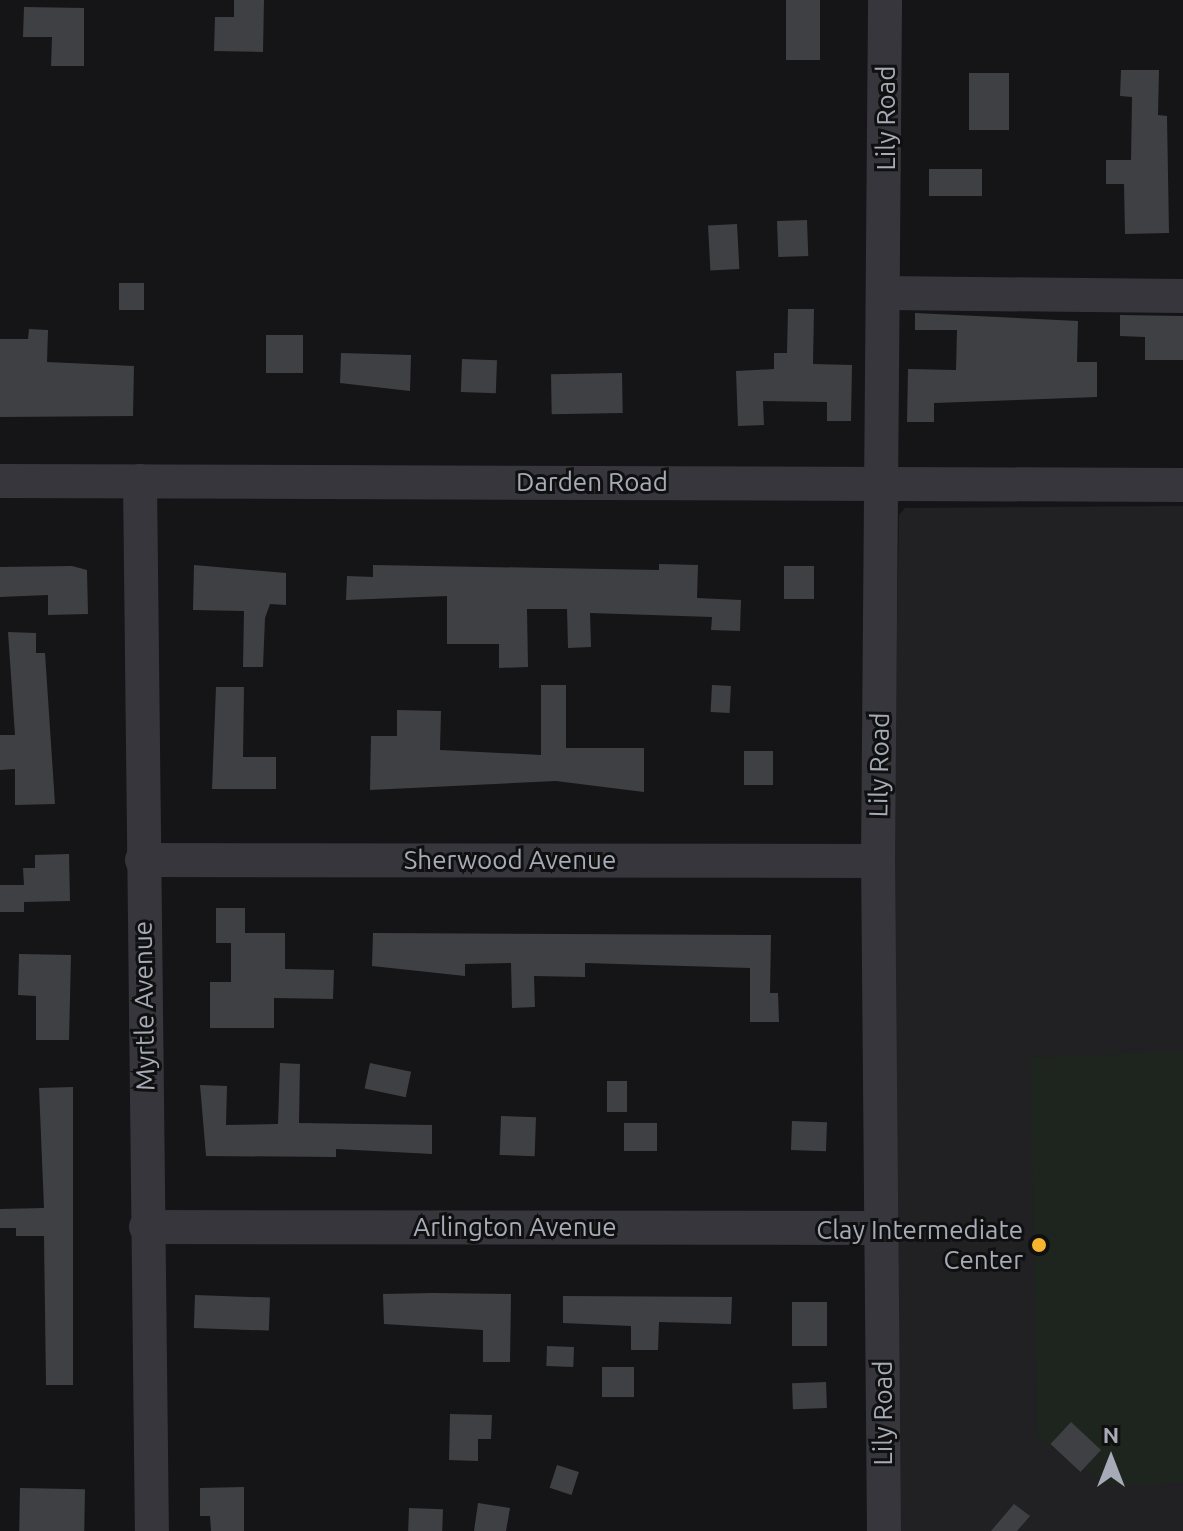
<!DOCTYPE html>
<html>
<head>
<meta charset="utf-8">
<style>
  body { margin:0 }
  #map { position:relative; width:1183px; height:1531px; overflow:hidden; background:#151517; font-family:Ubuntu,sans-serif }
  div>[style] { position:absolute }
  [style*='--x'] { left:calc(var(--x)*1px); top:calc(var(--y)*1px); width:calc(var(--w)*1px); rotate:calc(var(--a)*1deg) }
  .built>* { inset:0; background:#212124 }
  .green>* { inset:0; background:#1d251e }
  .building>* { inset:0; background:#3f4044; transform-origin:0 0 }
  .minor>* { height:34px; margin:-17px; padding:0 17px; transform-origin:17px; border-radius:17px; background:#36363c }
  .dots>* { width:22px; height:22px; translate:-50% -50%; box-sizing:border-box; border:4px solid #101011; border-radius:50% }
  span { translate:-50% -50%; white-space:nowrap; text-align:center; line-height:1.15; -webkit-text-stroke:6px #101011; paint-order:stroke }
  .street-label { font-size:26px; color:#a6abb7 }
  .poi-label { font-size:26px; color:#a6abb7 }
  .right { translate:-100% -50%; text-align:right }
  .north { position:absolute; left:1071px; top:1419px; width:80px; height:80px; -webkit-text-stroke:6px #101011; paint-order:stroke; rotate:0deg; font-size:22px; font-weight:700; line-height:32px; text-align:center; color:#a6abb7 }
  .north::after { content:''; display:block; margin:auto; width:28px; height:36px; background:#a6abb7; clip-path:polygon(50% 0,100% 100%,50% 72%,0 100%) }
</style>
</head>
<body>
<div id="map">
  <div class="built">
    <div style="clip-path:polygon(1183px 506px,1183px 1531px,900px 1531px,891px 959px,899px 515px,905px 508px)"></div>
  </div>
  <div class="green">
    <div style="clip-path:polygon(1183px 1051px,1183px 1482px,1111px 1486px,1038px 1438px,1030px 1058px)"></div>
  </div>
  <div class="building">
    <div style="clip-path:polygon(234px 0,264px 0,263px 52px,214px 51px,215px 17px,234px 17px)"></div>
    <div style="left:786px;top:0;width:34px;height:60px"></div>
    <div style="clip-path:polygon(24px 7px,84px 8px,84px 66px,51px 66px,52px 37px,23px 37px)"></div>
    <div style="clip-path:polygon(1121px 70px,1159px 70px,1158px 115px,1167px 116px,1169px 233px,1125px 234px,1124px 184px,1106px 184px,1106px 160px,1131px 160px,1132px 97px,1120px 96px)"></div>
    <div style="left:969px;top:73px;width:40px;height:57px"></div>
    <div style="left:982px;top:169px;width:27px;height:53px;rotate:90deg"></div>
    <div style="left:807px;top:220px;width:36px;height:30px;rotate:88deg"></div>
    <div style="left:737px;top:224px;width:45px;height:29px;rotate:87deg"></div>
    <div style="left:119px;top:283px;width:25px;height:27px"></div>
    <div style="clip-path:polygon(788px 309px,814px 309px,813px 364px,852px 365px,851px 421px,827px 421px,827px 402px,763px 401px,764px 425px,738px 426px,736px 371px,774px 369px,774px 353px,787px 353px)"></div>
    <div style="clip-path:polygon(915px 313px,1078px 321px,1077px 362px,1097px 362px,1097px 397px,934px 403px,934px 422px,907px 422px,908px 369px,956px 370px,957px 330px,915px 330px)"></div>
    <div style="clip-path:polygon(1120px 315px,1183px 316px,1183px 360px,1145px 360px,1145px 337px,1120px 336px)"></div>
    <div style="clip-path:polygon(29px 329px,48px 330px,47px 362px,134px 366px,133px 416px,0 417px,0 339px,28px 339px)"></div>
    <div style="left:266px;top:335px;width:37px;height:38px"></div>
    <div style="clip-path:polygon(341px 353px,411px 355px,410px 391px,340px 383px)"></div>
    <div style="left:462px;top:359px;width:35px;height:33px;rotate:2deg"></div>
    <div style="left:622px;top:373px;width:40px;height:71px;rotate:89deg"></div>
    <div style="clip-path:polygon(659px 564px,698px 565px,697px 598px,741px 600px,740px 631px,711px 630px,712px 617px,590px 613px,591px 647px,568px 648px,567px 609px,527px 609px,528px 667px,499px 668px,499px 644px,447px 644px,447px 596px,346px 600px,347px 576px,373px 577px,373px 565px,659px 570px)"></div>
    <div style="clip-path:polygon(194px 565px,286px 573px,286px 605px,270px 604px,265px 618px,263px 667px,243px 667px,244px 611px,193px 610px)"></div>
    <div style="clip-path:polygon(72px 566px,87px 570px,88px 614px,48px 615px,48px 595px,0 597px,0 567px)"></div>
    <div style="left:784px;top:566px;width:30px;height:33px"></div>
    <div style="clip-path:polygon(8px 632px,36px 633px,36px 653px,45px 653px,55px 804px,15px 805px,15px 769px,0 770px,0 735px,15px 735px)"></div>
    <div style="clip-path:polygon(541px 685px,566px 685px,566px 748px,644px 748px,644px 792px,556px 781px,370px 790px,371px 736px,397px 736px,397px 710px,441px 711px,440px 750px,541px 755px)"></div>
    <div style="left:712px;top:685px;width:19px;height:27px;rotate:3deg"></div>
    <div style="clip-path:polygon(216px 687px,244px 687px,243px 757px,276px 757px,276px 789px,212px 789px)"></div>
    <div style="left:744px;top:751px;width:29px;height:34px"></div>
    <div style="clip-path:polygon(69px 854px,70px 901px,24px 902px,24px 894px,24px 912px,0 912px,0 885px,24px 885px,23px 868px,35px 868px,35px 855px)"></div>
    <div style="clip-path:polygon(216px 908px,245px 908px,245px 933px,285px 933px,285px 969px,334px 970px,333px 999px,274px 998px,274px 1028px,210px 1028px,210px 982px,231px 982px,231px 943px,216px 943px)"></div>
    <div style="clip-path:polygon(373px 933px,771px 935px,770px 993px,778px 993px,779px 1022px,750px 1022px,750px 968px,585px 963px,585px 977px,534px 976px,535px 1007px,512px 1008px,511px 963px,465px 964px,465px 976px,372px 966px)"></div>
    <div style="clip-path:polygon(19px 954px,71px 955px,69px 1040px,36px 1040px,36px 996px,18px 995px)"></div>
    <div style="clip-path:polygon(280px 1063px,300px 1064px,299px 1123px,432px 1125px,432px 1154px,336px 1149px,336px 1157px,206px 1156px,200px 1085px,227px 1086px,226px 1125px,278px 1124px)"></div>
    <div style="left:370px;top:1063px;width:42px;height:26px;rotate:12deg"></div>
    <div style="left:607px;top:1081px;width:20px;height:31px"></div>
    <div style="clip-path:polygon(73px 1087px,73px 1385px,46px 1385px,44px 1236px,16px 1236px,16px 1228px,0 1228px,0 1209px,44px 1208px,39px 1088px)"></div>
    <div style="left:501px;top:1116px;width:35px;height:39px;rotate:2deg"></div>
    <div style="left:792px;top:1121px;width:35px;height:29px;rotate:2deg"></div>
    <div style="left:624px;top:1123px;width:33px;height:28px"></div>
    <div style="clip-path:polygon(433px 1293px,511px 1294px,510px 1362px,483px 1362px,483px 1330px,384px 1324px,383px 1294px)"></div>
    <div style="left:195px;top:1295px;width:75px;height:33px;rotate:2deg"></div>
    <div style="clip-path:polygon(563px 1296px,732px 1297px,731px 1324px,659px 1322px,658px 1350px,631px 1350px,631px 1326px,563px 1323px)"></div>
    <div style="left:792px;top:1302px;width:35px;height:44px"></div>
    <div style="left:547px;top:1346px;width:27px;height:20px;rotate:2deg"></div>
    <div style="left:602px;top:1367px;width:32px;height:30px"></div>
    <div style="left:826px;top:1382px;width:26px;height:34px;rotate:88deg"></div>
    <div style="clip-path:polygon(450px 1414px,492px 1415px,491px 1439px,478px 1439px,478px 1461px,449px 1460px)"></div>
    <div style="left:1071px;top:1422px;width:41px;height:30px;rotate:43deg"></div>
    <div style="left:557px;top:1465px;width:23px;height:24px;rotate:18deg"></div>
    <div style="clip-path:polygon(244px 1487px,244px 1531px,211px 1531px,210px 1516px,200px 1516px,200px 1488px)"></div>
    <div style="left:20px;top:1488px;width:65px;height:43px;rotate:1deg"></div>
    <div style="clip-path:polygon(478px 1503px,510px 1508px,506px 1531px,474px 1531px)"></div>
    <div style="clip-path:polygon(1014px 1504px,1030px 1516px,1017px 1531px,991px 1531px)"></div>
    <div style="left:409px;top:1508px;width:34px;height:23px;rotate:2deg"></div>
  </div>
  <div class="minor">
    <div style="--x:886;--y:293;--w:297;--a:0.6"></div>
    <div style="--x:0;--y:481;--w:1183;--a:0.19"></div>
    <div style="--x:140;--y:481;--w:1050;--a:89.35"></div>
    <div style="--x:142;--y:860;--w:736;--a:0.08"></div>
    <div style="--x:146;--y:1227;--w:737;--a:0.08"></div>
    <div style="--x:884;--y:1531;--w:670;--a:-90.51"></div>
    <div style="--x:878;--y:861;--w:861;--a:-89.53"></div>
  </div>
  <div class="dots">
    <div style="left:1039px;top:1245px;background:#f5b52e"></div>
  </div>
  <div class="street-label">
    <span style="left:886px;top:118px;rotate:-90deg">Lily Road</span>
    <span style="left:592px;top:482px">Darden Road</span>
    <span style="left:879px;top:765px;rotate:-89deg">Lily Road</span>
    <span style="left:510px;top:860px">Sherwood Avenue</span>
    <span style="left:144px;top:1006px;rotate:-91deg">Myrtle Avenue</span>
    <span style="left:515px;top:1227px">Arlington Avenue</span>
    <span style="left:883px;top:1413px;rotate:-90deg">Lily Road</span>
  </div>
  <div class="poi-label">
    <span class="right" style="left:1023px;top:1245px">Clay Intermediate<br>Center</span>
  </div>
  <div class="north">N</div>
</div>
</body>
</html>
